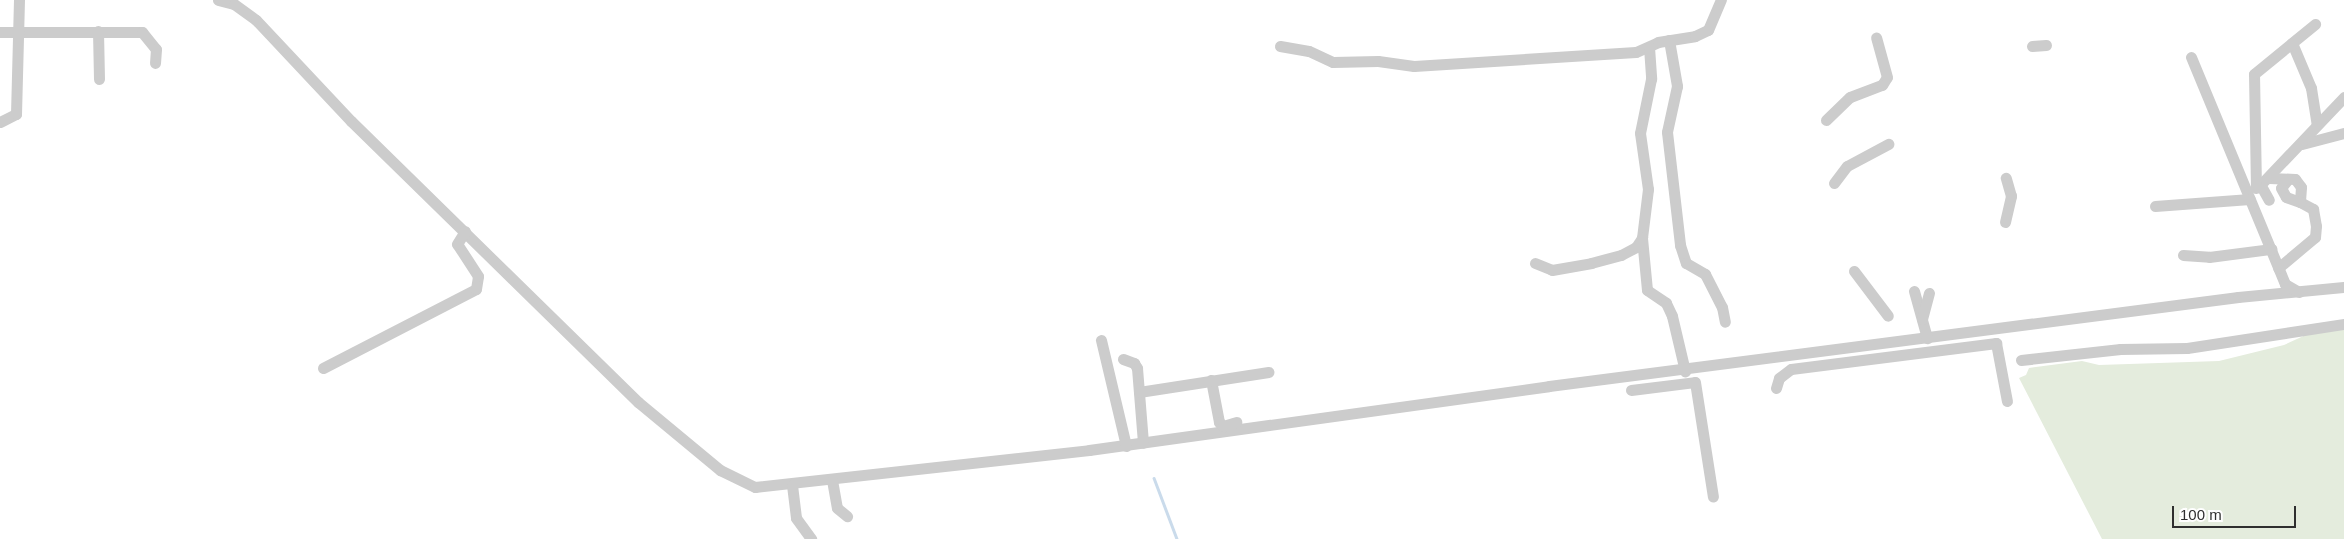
<!DOCTYPE html>
<html>
<head>
<meta charset="utf-8">
<style>
  body { margin:0 }
  #map { position:relative; width:2344px; height:539px; overflow:hidden; background:#fff; font-family:Helvetica,sans-serif }
  div>[style] { position:absolute }
  [style*='--x'] { left:calc(var(--x)*1px); top:calc(var(--y)*1px); width:calc(var(--w)*1px); rotate:calc(var(--a)*1deg) }
  .green>* { inset:0; background:#e4ecdd }
  .stream>* { height:2.5px; margin:-1.25px; padding:0 1.25px; transform-origin:1.25px; border-radius:1.25px; background:#cadbeb }
  .minor>* { height:11px; margin:-5.5px; padding:0 5.5px; transform-origin:5.5px; border-radius:5.5px; background:#ccc }
  span { translate:-50% -50%; white-space:nowrap; text-align:center; line-height:1.15; -webkit-text-stroke:5px #fff; paint-order:stroke }
  .scale { position:absolute; left:2172px; top:506px; width:124px; height:22px; box-sizing:border-box; border:2px solid #2f2f2f; border-top:0; padding-left:6px; font-size:15px; line-height:18px; white-space:nowrap; color:#2f2f2f; -webkit-text-stroke:4px #fff; paint-order:stroke }
</style>
</head>
<body>
<div id="map">
  <div class="green">
    <div style="clip-path:polygon(2344px 329px,2344px 539px,2102px 539px,2019px 378px,2026px 375px,2029px 368px,2082px 361px,2099px 365px,2219px 361px,2284px 345px,2310px 333px)"></div>
  </div>
  <div class="stream">
    <div style="--x:1154;--y:478;--w:65;--a:69.3"></div>
  </div>
  <div class="minor">
    <div style="--x:218;--y:0;--w:16;--a:14"></div>
    <div style="--x:234;--y:4;--w:27;--a:36"></div>
    <div style="--x:256;--y:20;--w:139;--a:46.8"></div>
    <div style="--x:351;--y:121;--w:402;--a:44.4"></div>
    <div style="--x:638;--y:402;--w:107;--a:39.7"></div>
    <div style="--x:720;--y:470;--w:39;--a:26"></div>
    <div style="--x:755;--y:487;--w:336;--a:-6.3"></div>
    <div style="--x:1089;--y:450;--w:464;--a:-7.9"></div>
    <div style="--x:1549;--y:386;--w:695;--a:-7.36"></div>
    <div style="--x:2238;--y:297;--w:106;--a:-5.4"></div>
    <div style="--x:98;--y:31;--w:48;--a:88.8"></div>
    <div style="--x:0;--y:32;--w:142;--a:0"></div>
    <div style="--x:142;--y:32;--w:22;--a:51"></div>
    <div style="--x:156;--y:49;--w:14;--a:94"></div>
    <div style="--x:1669;--y:40;--w:47;--a:80.1"></div>
    <div style="--x:1677;--y:86;--w:47;--a:102.3"></div>
    <div style="--x:1667;--y:132;--w:114;--a:83.4"></div>
    <div style="--x:1680;--y:245;--w:19;--a:72"></div>
    <div style="--x:1686;--y:263;--w:22;--a:30"></div>
    <div style="--x:1705;--y:274;--w:37;--a:63"></div>
    <div style="--x:1722;--y:307;--w:15;--a:79"></div>
    <div style="--x:2292;--y:43;--w:49;--a:67.1"></div>
    <div style="--x:2311;--y:88;--w:37;--a:81"></div>
    <div style="--x:1280;--y:46;--w:29;--a:10"></div>
    <div style="--x:1309;--y:51;--w:26;--a:25"></div>
    <div style="--x:1333;--y:62;--w:45;--a:-1.3"></div>
    <div style="--x:1378;--y:61;--w:36;--a:8"></div>
    <div style="--x:1414;--y:66;--w:222;--a:-3.6"></div>
    <div style="--x:1636;--y:52;--w:24;--a:-24"></div>
    <div style="--x:1658;--y:42;--w:37;--a:-9"></div>
    <div style="--x:1695;--y:36;--w:14;--a:-25"></div>
    <div style="--x:1708;--y:30;--w:33;--a:-67"></div>
    <div style="--x:2032;--y:46;--w:14;--a:-4"></div>
    <div style="--x:1649;--y:47;--w:32;--a:86"></div>
    <div style="--x:1651;--y:79;--w:55;--a:101.5"></div>
    <div style="--x:1640;--y:133;--w:57;--a:81.9"></div>
    <div style="--x:1648;--y:189;--w:49;--a:97"></div>
    <div style="--x:1642;--y:238;--w:52;--a:84.5"></div>
    <div style="--x:1647;--y:290;--w:23;--a:34"></div>
    <div style="--x:1666;--y:303;--w:14;--a:65"></div>
    <div style="--x:1672;--y:316;--w:57;--a:76.7"></div>
    <div style="--x:2191;--y:57;--w:246;--a:67.5"></div>
    <div style="--x:2285;--y:284;--w:16;--a:30"></div>
    <div style="--x:1826;--y:120;--w:33;--a:-44"></div>
    <div style="--x:1850;--y:97;--w:34;--a:-21"></div>
    <div style="--x:1882;--y:85;--w:9;--a:-58"></div>
    <div style="--x:1887;--y:77;--w:41;--a:-105.4"></div>
    <div style="--x:0;--y:122;--w:18;--a:-27"></div>
    <div style="--x:16;--y:114;--w:114;--a:-88.5"></div>
    <div style="--x:2302;--y:144;--w:43;--a:-14.7"></div>
    <div style="--x:2269;--y:178;--w:26;--a:2"></div>
    <div style="--x:2295;--y:179;--w:10;--a:53"></div>
    <div style="--x:2301;--y:187;--w:15;--a:94"></div>
    <div style="--x:2300;--y:202;--w:15;--a:28"></div>
    <div style="--x:2313;--y:209;--w:17;--a:80"></div>
    <div style="--x:2316;--y:226;--w:11;--a:95"></div>
    <div style="--x:2315;--y:237;--w:48;--a:140"></div>
    <div style="--x:2288;--y:179;--w:11;--a:128"></div>
    <div style="--x:2281;--y:188;--w:10;--a:61"></div>
    <div style="--x:2286;--y:197;--w:15;--a:20"></div>
    <div style="--x:2264;--y:181;--w:116;--a:-46.4"></div>
    <div style="--x:1834;--y:183;--w:21;--a:-53"></div>
    <div style="--x:1847;--y:166;--w:47;--a:-28.2"></div>
    <div style="--x:2260;--y:184;--w:18;--a:61"></div>
    <div style="--x:2256;--y:188;--w:114;--a:-91"></div>
    <div style="--x:2254;--y:74;--w:79;--a:-39.3"></div>
    <div style="--x:2155;--y:206;--w:95;--a:-4.2"></div>
    <div style="--x:2005;--y:222;--w:27;--a:-77"></div>
    <div style="--x:2011;--y:196;--w:19;--a:-106"></div>
    <div style="--x:2183;--y:255;--w:26;--a:4"></div>
    <div style="--x:2209;--y:257;--w:63;--a:-7.4"></div>
    <div style="--x:1535;--y:263;--w:18;--a:22"></div>
    <div style="--x:1552;--y:270;--w:40;--a:-10"></div>
    <div style="--x:1591;--y:263;--w:31;--a:-15"></div>
    <div style="--x:1621;--y:255;--w:17;--a:-28"></div>
    <div style="--x:1636;--y:247;--w:11;--a:-56"></div>
    <div style="--x:1854;--y:271;--w:56;--a:52.9"></div>
    <div style="--x:1914;--y:291;--w:49;--a:74.5"></div>
    <div style="--x:1922;--y:319;--w:27;--a:-75"></div>
    <div style="--x:1101;--y:340;--w:109;--a:76.7"></div>
    <div style="--x:1123;--y:359;--w:12;--a:20"></div>
    <div style="--x:1134;--y:363;--w:6;--a:59"></div>
    <div style="--x:1137;--y:368;--w:75;--a:85.4"></div>
    <div style="--x:2021;--y:360;--w:100;--a:-6.3"></div>
    <div style="--x:2120;--y:349;--w:67;--a:-0.9"></div>
    <div style="--x:2187;--y:348;--w:159;--a:-8.7"></div>
    <div style="--x:323;--y:368;--w:172;--a:-27.3"></div>
    <div style="--x:476;--y:289;--w:13;--a:-81"></div>
    <div style="--x:478;--y:276;--w:38;--a:-123"></div>
    <div style="--x:457;--y:244;--w:15;--a:-58"></div>
    <div style="--x:1211;--y:380;--w:43;--a:79.2"></div>
    <div style="--x:1219;--y:422;--w:6;--a:45"></div>
    <div style="--x:1223;--y:426;--w:14;--a:-17"></div>
    <div style="--x:1776;--y:388;--w:10;--a:-73"></div>
    <div style="--x:1779;--y:378;--w:15;--a:-37"></div>
    <div style="--x:1791;--y:369;--w:207;--a:-7.2"></div>
    <div style="--x:1996;--y:343;--w:59;--a:79.3"></div>
    <div style="--x:1631;--y:390;--w:64;--a:-7.1"></div>
    <div style="--x:1695;--y:382;--w:116;--a:81.1"></div>
    <div style="--x:1139;--y:392;--w:131;--a:-8.8"></div>
    <div style="--x:832;--y:480;--w:28;--a:80"></div>
    <div style="--x:837;--y:508;--w:13;--a:39"></div>
    <div style="--x:792;--y:485;--w:33;--a:83"></div>
    <div style="--x:796;--y:518;--w:26;--a:54"></div>
  </div>
  <div class="scale">100 m</div>
</div>
</body>
</html>
